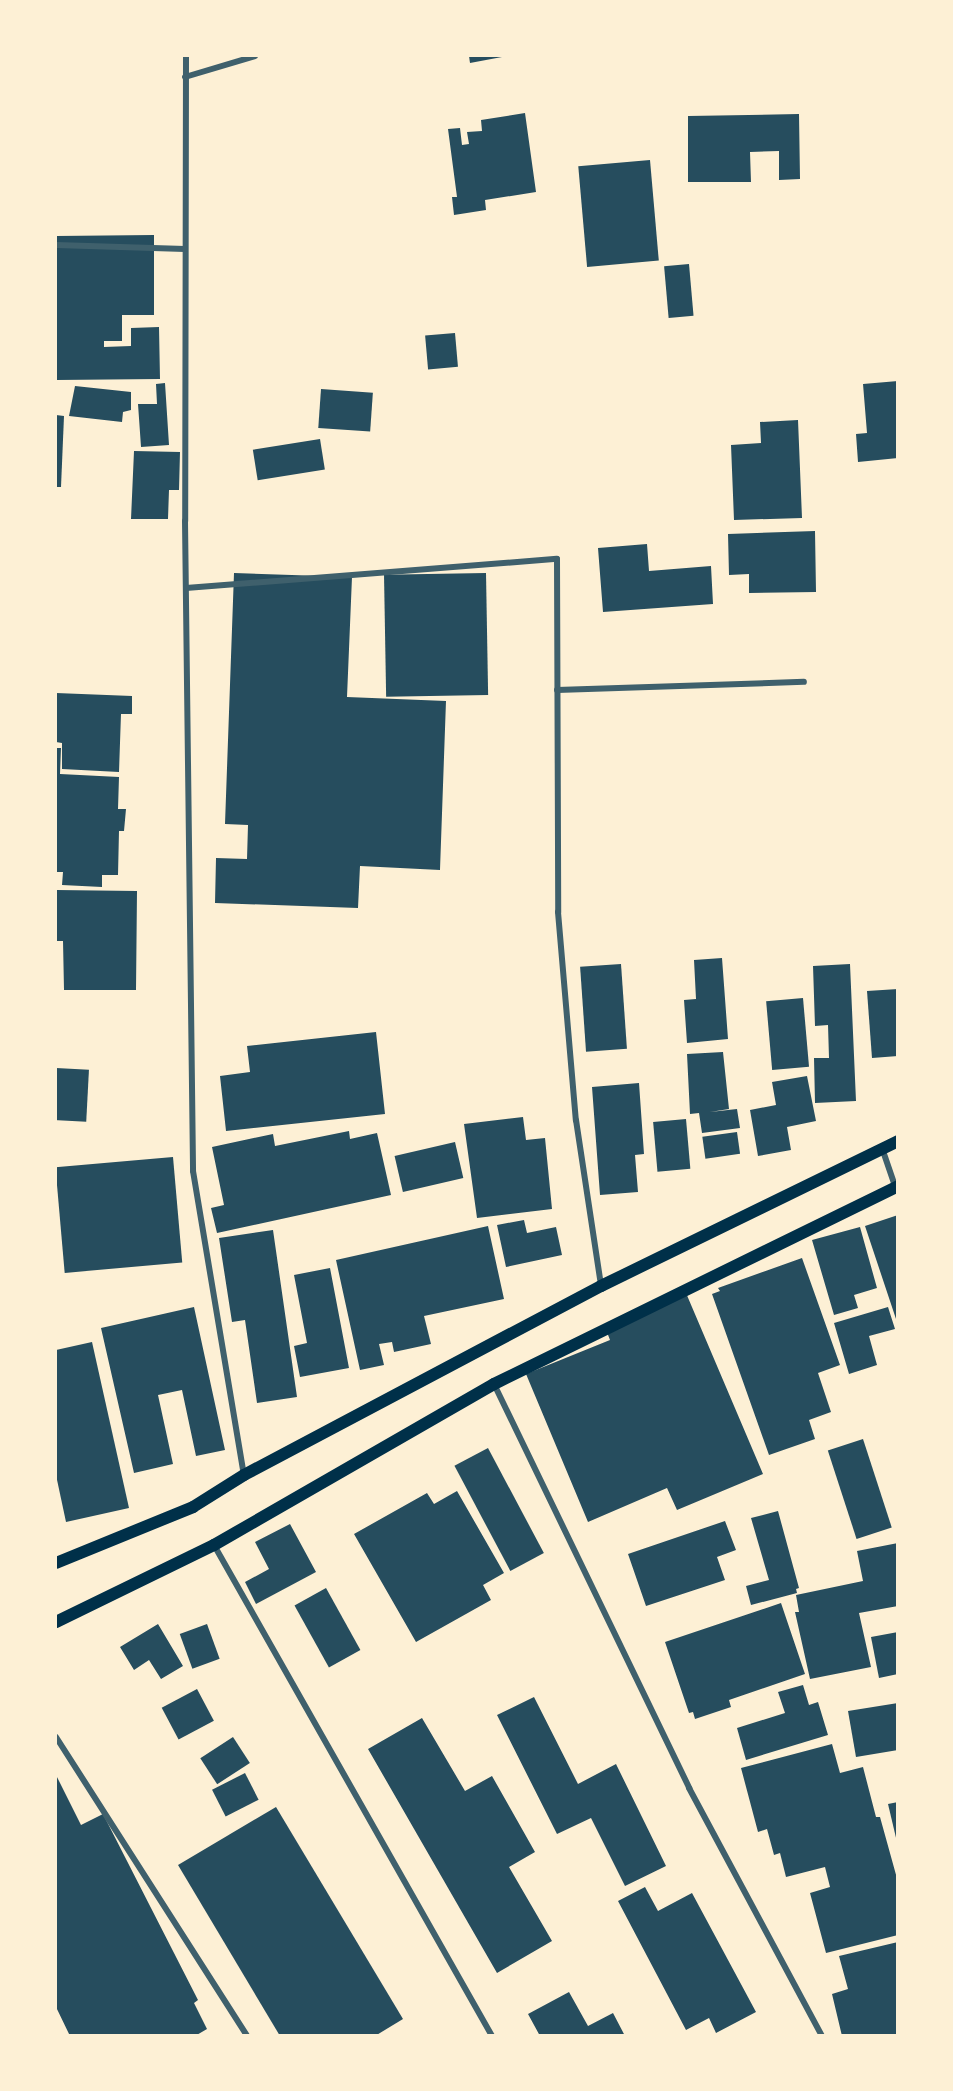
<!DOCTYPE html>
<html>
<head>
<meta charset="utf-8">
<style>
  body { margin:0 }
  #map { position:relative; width:953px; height:2091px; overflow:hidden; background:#fdf0d5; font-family:"Archivo Narrow",sans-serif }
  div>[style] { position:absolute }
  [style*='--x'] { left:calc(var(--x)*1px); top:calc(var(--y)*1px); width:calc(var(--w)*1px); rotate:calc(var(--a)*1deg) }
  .building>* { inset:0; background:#264d5e; transform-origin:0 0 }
  .minor>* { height:6px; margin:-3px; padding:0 3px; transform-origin:3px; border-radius:3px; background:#3f606c }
  .secondary>* { height:12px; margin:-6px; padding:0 6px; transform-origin:6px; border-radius:6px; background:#003049 }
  span { translate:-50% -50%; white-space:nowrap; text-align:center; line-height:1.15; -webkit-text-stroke:4.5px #fdf0d5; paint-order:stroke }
  .frame { position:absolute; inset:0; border:57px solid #fdf0d5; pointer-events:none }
</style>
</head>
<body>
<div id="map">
  <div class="building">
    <div style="clip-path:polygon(469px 56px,502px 56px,502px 57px,470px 63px)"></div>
    <div style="clip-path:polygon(525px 113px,536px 192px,485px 200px,486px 210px,454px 215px,452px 197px,457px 197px,448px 129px,460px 128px,462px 145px,469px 144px,467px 132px,482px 131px,481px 120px)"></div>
    <div style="clip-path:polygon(799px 114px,800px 179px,779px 180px,779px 151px,750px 152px,751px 182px,688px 182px,688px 116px)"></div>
    <div style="left:650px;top:160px;width:101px;height:72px;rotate:85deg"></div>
    <div style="clip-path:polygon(154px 235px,154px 315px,122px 315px,122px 341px,104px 341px,104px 347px,131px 346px,131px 328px,159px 327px,160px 379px,56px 380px,56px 236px)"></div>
    <div style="left:689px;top:264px;width:52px;height:25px;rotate:85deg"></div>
    <div style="left:455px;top:333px;width:34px;height:30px;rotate:85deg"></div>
    <div style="clip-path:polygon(898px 381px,898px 458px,858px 462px,856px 434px,867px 433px,863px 384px)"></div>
    <div style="clip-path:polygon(165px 383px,169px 445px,141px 447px,138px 404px,157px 404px,156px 384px)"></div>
    <div style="clip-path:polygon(75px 386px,131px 392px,131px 410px,123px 412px,122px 422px,69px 416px)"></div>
    <div style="left:321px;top:389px;width:52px;height:39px;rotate:4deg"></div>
    <div style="clip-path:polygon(56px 415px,64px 416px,61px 487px,56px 487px)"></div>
    <div style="clip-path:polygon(798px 420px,802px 518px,734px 520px,731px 445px,761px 443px,760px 422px)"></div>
    <div style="left:320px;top:439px;width:31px;height:68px;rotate:81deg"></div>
    <div style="clip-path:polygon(134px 451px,180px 452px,179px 490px,169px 490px,168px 519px,131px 519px)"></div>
    <div style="clip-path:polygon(815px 531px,816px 592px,749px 593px,749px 574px,729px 575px,728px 534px)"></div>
    <div style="clip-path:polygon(647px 544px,649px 571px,711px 566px,713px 604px,603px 612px,598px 548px)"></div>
    <div style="clip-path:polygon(234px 573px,352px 577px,347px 697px,446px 701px,440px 870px,360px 866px,358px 908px,215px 903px,216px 858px,247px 859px,248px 825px,225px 824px)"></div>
    <div style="left:486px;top:573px;width:122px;height:102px;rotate:89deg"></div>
    <div style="clip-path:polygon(56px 693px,132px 696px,132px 714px,121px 714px,119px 772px,62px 769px,62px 743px,56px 742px)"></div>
    <div style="clip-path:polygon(56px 748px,61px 748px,60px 774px,119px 777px,118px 809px,126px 809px,124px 831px,119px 831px,118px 875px,102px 875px,102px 887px,62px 885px,63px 872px,56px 872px)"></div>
    <div style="clip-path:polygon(56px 890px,137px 891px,136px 990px,64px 990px,63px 941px,56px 941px)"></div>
    <div style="clip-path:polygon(722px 958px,728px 1039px,687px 1043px,684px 1000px,696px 999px,694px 960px)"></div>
    <div style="left:621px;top:964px;width:85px;height:41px;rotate:86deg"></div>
    <div style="clip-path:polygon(850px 964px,856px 1101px,815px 1103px,814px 1058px,829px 1058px,828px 1025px,815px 1026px,813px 966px)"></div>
    <div style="clip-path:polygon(898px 989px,898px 1056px,872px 1058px,867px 991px)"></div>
    <div style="left:803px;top:998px;width:69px;height:37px;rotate:85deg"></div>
    <div style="clip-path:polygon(376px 1032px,385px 1114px,226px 1131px,220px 1076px,250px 1072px,247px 1046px)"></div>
    <div style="clip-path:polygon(723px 1052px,729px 1109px,710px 1112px,737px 1109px,740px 1128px,702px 1133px,699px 1113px,690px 1114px,687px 1054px)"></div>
    <div style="left:56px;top:1068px;width:33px;height:52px;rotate:3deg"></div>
    <div style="clip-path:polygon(807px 1076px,816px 1121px,787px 1127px,791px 1150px,758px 1156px,750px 1110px,776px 1105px,772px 1082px)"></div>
    <div style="clip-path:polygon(639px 1083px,644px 1154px,635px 1155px,638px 1192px,600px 1195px,592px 1087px)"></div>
    <div style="clip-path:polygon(523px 1117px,526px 1140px,545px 1138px,552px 1209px,477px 1218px,464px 1124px)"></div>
    <div style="left:686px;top:1119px;width:50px;height:33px;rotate:85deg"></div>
    <div style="clip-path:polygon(349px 1131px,350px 1139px,377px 1133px,391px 1195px,217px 1233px,211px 1208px,224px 1205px,212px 1147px,273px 1134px,275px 1146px)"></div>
    <div style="left:737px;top:1132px;width:22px;height:35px;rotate:82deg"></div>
    <div style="left:455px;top:1142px;width:37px;height:62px;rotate:77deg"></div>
    <div style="left:173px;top:1157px;width:106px;height:118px;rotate:85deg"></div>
    <div style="clip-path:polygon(898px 1215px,898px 1322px,897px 1322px,865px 1226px)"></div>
    <div style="clip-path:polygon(524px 1220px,527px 1233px,556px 1227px,562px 1255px,506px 1267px,497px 1225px)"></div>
    <div style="clip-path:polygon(488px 1226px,504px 1299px,424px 1316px,431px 1344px,394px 1352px,392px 1342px,379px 1344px,384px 1365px,360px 1370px,336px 1260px)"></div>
    <div style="clip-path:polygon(860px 1227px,877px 1288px,854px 1295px,858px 1308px,834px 1315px,812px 1240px)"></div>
    <div style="clip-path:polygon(273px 1230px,297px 1397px,257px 1403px,245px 1320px,232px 1322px,219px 1238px)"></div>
    <div style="clip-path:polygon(802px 1258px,840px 1365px,818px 1373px,831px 1412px,809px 1420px,815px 1439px,769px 1455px,712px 1294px,720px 1291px,718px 1288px)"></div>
    <div style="clip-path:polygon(330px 1268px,349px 1368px,300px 1377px,294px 1346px,307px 1343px,294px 1275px)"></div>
    <div style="clip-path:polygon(686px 1293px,763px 1474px,677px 1510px,667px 1488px,588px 1522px,526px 1374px,610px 1340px,605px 1327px)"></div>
    <div style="clip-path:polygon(194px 1307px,225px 1450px,196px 1456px,182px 1390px,158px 1395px,173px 1464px,134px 1473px,101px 1328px)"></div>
    <div style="clip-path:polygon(888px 1307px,895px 1329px,869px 1336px,877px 1365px,849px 1374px,834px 1323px)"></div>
    <div style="clip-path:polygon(92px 1342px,129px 1508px,66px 1522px,56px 1475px,56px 1350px)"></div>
    <div style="left:863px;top:1439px;width:93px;height:37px;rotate:72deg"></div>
    <div style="left:488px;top:1448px;width:119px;height:38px;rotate:62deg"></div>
    <div style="clip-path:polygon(457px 1491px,504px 1573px,483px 1585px,491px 1600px,416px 1642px,354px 1534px,427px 1493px,434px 1504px)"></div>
    <div style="clip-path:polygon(778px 1511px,799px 1588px,796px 1589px,797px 1593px,751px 1605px,746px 1586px,769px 1580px,751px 1518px)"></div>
    <div style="clip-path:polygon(725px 1521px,736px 1550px,717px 1557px,725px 1580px,646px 1606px,628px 1554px)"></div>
    <div style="clip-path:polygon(290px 1524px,316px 1572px,256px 1604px,245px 1582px,269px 1569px,255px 1542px)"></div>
    <div style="clip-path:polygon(898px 1543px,898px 1606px,859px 1613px,871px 1667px,810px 1679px,795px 1612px,799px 1612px,796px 1595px,863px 1581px,857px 1551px)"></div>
    <div style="left:326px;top:1588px;width:71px;height:36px;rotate:61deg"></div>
    <div style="clip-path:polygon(781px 1603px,805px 1674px,729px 1700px,731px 1707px,695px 1719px,693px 1712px,689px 1713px,665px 1642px)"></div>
    <div style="clip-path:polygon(158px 1624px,183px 1666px,161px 1679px,149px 1660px,134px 1670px,120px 1647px)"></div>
    <div style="left:207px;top:1624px;width:37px;height:29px;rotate:70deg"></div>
    <div style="clip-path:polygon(898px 1632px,898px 1674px,879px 1678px,871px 1637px)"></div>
    <div style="clip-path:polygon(803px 1685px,809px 1705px,818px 1702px,828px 1735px,746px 1760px,737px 1728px,785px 1713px,778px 1692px)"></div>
    <div style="left:197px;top:1689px;width:36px;height:40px;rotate:62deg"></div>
    <div style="clip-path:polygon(534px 1697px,578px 1784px,616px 1764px,666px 1866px,625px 1886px,591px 1818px,557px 1834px,497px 1715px)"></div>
    <div style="clip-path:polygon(898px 1703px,898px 1750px,856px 1757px,848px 1711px)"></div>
    <div style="clip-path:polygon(422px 1718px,465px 1791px,492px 1776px,535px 1852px,509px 1867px,552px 1941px,497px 1973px,368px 1749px)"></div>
    <div style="left:233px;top:1737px;width:31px;height:39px;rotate:57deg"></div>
    <div style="clip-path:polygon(832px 1744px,840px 1773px,863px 1767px,876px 1817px,880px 1817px,898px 1882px,898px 1935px,826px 1953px,810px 1893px,830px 1887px,825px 1867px,786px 1877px,780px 1853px,774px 1855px,767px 1829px,758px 1832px,741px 1768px)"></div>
    <div style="left:245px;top:1773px;width:30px;height:37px;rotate:63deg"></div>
    <div style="clip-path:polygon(56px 1775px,81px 1825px,103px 1814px,198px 2000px,194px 2003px,207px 2029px,195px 2036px,70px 2036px,56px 2007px)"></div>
    <div style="clip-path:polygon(898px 1802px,898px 1841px,897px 1842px,888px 1804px)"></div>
    <div style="clip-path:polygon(276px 1807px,403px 2019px,375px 2036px,280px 2036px,178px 1865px)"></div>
    <div style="clip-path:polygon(645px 1887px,658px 1911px,692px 1893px,756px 2012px,716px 2033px,709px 2018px,686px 2030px,618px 1901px)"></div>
    <div style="clip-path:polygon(898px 1942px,898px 2036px,842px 2036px,832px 1994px,848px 1989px,839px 1956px)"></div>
    <div style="clip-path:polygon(569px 1992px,588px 2026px,613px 2013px,625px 2036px,540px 2036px,528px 2014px)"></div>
  </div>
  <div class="minor">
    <div style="--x:186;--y:56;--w:465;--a:90.1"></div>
    <div style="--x:185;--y:521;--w:650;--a:89.29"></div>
    <div style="--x:193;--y:1171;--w:308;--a:80.5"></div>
    <div style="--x:185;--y:77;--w:73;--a:-16.7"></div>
    <div style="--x:56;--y:245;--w:129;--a:1.8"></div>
    <div style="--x:186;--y:588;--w:372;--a:-4.5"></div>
    <div style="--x:557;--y:559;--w:353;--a:89.8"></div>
    <div style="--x:558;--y:912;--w:209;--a:85.1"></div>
    <div style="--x:576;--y:1120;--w:168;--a:81.4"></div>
    <div style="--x:557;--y:690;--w:247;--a:-1.9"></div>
    <div style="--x:882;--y:1148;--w:43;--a:71.1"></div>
    <div style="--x:494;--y:1384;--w:449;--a:64.2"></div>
    <div style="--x:689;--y:1788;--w:281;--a:61.8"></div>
    <div style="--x:214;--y:1545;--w:564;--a:60.48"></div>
    <div style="--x:56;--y:1737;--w:355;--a:57.4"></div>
  </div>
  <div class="secondary">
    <div style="--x:56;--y:1563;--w:148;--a:-22.2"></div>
    <div style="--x:193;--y:1507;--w:60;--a:-32.1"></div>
    <div style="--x:244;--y:1475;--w:404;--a:-27.9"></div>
    <div style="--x:601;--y:1286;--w:331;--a:-26"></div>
    <div style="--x:56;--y:1622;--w:176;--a:-26"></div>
    <div style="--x:214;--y:1545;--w:323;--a:-29.9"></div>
    <div style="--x:494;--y:1384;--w:450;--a:-26.1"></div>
  </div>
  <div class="frame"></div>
</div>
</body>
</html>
